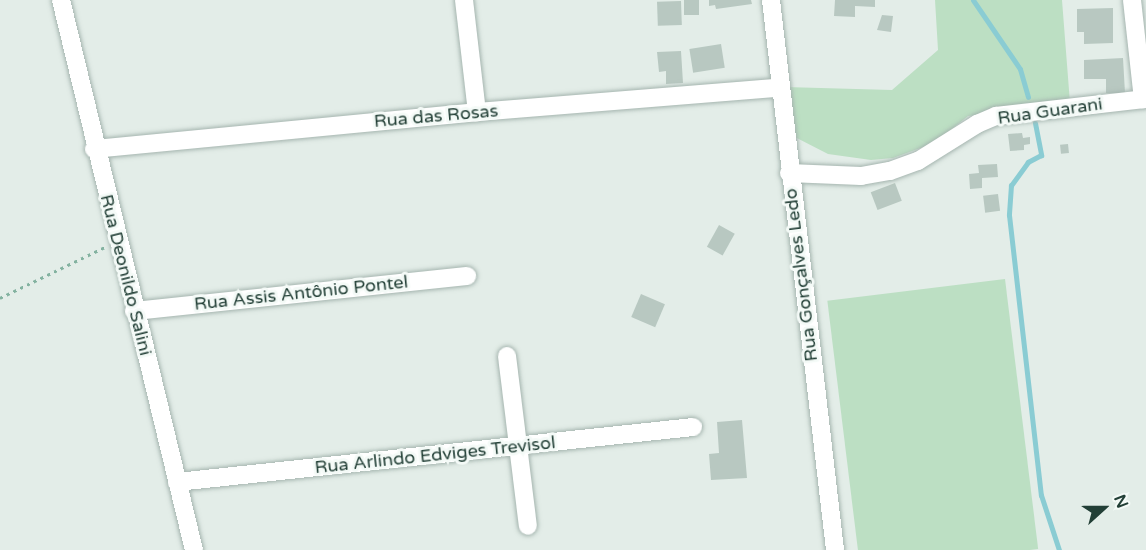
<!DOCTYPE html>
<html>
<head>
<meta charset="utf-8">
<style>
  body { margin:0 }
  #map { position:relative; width:1146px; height:550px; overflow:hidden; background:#e3ede8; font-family:"Varela Round",sans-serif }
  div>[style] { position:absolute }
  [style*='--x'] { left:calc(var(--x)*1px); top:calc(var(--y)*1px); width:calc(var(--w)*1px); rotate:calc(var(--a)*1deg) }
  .green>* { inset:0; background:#bcdfc3; transform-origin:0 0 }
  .stream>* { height:5px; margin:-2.5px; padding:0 2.5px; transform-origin:2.5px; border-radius:2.5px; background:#8accd3 }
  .building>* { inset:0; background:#b8c8c1; transform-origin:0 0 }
  .path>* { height:3px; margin-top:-1.5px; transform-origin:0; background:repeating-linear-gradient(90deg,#83b2a0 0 3px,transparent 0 7.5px) }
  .roads { filter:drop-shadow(0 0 2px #a5b5af) drop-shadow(0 0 2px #a5b5af) }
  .street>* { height:18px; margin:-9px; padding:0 9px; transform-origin:9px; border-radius:9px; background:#fff }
  .secondary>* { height:18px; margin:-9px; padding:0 9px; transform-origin:9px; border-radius:9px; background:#fff }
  span { translate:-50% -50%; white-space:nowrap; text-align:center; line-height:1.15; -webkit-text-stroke:6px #f4faf7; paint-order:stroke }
  .street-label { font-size:18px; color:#223f36 }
  .north { position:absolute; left:1074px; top:478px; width:60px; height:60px; -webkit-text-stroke:4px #f4faf7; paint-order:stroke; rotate:69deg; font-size:16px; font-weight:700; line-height:24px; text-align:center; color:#223f36 }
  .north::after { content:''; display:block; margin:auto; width:21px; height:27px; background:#223f36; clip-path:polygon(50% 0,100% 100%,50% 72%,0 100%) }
</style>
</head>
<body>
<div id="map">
  <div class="green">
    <div style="clip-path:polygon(935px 0,1062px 0,1070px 103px,968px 116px,934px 143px,893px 158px,871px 160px,828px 154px,789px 134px,785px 87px,892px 90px,938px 50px)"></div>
    <div style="left:1005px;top:279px;width:272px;height:179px;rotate:83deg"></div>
  </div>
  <div class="stream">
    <div style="--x:973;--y:0;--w:83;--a:55.7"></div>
    <div style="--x:1020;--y:69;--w:29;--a:74"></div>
    <div style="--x:1035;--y:123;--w:33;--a:79"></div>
    <div style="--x:1041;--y:155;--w:15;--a:152"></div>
    <div style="--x:1028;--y:162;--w:29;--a:126"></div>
    <div style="--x:1011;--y:185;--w:30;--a:94"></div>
    <div style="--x:1009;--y:215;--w:282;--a:83.5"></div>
    <div style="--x:1041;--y:495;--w:58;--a:71.9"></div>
  </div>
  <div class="building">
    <div style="left:684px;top:0;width:15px;height:15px"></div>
    <div style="clip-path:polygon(709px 0,751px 0,752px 4px,716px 9px,715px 5px,709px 6px)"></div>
    <div style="clip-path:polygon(835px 0,875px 0,875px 7px,855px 6px,855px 17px,834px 16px)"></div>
    <div style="left:681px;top:1px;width:24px;height:24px;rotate:88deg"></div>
    <div style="clip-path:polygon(1113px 8px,1113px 43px,1084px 44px,1084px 32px,1077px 32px,1077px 9px)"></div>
    <div style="clip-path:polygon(882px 15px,893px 16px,891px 32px,877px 30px)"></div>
    <div style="left:721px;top:44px;width:24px;height:32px;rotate:81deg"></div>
    <div style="clip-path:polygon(681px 51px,683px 83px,666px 84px,666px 71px,659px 72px,657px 52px)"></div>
    <div style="clip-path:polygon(1123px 58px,1125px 93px,1106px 93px,1106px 79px,1084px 79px,1084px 60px)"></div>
    <div style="clip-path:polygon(1022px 133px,1023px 138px,1030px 137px,1030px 144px,1024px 145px,1024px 150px,1010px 151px,1008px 134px)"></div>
    <div style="left:1068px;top:144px;width:9px;height:8px;rotate:84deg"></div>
    <div style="clip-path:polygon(997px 164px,998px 177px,982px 178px,982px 188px,970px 189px,969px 174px,979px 173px,978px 165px)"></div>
    <div style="left:895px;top:183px;width:19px;height:26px;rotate:69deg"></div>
    <div style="left:998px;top:194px;width:17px;height:15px;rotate:83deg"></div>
    <div style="left:719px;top:225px;width:18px;height:25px;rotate:29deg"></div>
    <div style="left:641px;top:294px;width:26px;height:25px;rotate:23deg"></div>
    <div style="clip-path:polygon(742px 420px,747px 478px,711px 480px,709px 454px,719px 453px,717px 422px)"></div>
  </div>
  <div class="path">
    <div style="--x:0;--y:298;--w:117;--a:-25.9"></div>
  </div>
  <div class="roads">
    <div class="street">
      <div style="--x:61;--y:0;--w:566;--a:76.41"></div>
      <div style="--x:464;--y:0;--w:113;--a:83.4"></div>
      <div style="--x:1132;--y:0;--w:100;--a:83.7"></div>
      <div style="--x:94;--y:149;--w:385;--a:-5.5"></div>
      <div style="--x:477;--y:112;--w:302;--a:-4.6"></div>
      <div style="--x:789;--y:173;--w:72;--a:2.4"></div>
      <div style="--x:861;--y:176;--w:29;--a:-10"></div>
      <div style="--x:890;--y:171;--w:30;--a:-20"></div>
      <div style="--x:918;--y:161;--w:70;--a:-32.1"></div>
      <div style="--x:977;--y:124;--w:21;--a:-23"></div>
      <div style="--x:996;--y:116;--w:151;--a:-6.5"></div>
      <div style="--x:134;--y:311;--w:335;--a:-6"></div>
      <div style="--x:507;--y:356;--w:171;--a:83"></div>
      <div style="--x:177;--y:482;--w:519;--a:-6.08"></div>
    </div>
    <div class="secondary">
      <div style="--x:771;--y:0;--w:554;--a:83.36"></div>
    </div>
  </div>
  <div class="street-label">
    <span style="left:1050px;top:111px;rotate:-8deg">Rua Guarani</span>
    <span style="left:436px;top:116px;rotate:-5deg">Rua das Rosas</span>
    <span style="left:126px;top:275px;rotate:76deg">Rua Deonildo Salini</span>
    <span style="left:801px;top:275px;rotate:-97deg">Rua Gonçalves Ledo</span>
    <span style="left:301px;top:293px;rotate:-6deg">Rua Assis Antônio Pontel</span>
    <span style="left:435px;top:455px;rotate:-6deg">Rua Arlindo Edviges Trevisol</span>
  </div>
  <div class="north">N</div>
</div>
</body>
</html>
